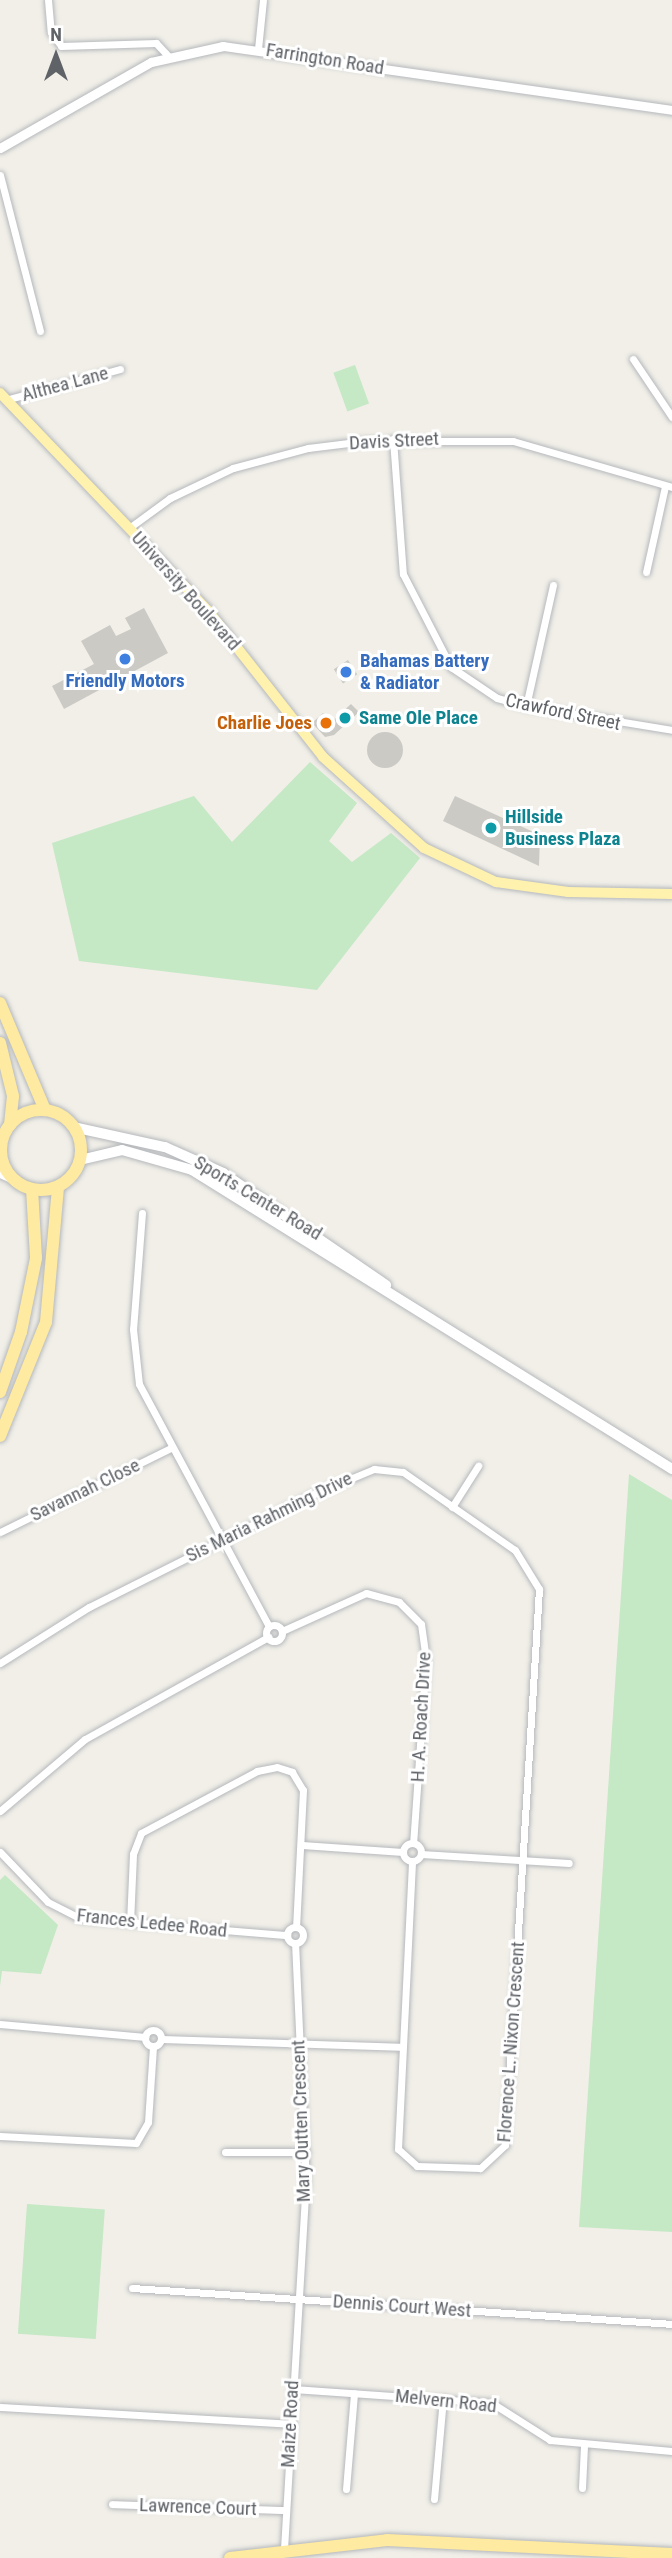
<!DOCTYPE html>
<html>
<head>
<meta charset="utf-8">
<style>
  body { margin:0 }
  #map { position:relative; width:672px; height:2558px; overflow:hidden; background:#f1efe8; font-family:"Roboto Condensed",sans-serif }
  div>[style] { position:absolute }
  [style*='--x'] { left:calc(var(--x)*1px); top:calc(var(--y)*1px); width:calc(var(--w)*1px); rotate:calc(var(--a)*1deg) }
  .green>* { inset:0; background:#c5e8c5; transform-origin:0 0 }
  .building>* { inset:0; background:#cccac5; transform-origin:0 0 }
  .round { border-radius:50% }
  .roads { filter:drop-shadow(0 0 2px #b5b8bc) drop-shadow(0 0 2px #b5b8bc) }
  .minor>* { height:7px; margin:-3.5px; padding:0 3.5px; transform-origin:3.5px; border-radius:3.5px; background:#fff }
  .minor>.ring { margin:-3.5px; padding:0; box-sizing:content-box; background:none; border:7px solid #fff; border-radius:50% }
  .tertiary>* { height:9px; margin:-4.5px; padding:0 4.5px; transform-origin:4.5px; border-radius:4.5px; background:#fff }
  .secondary>* { height:10px; margin:-5px; padding:0 5px; transform-origin:5px; border-radius:5px; background:#fff }
  .primary>* { height:10px; margin:-5px; padding:0 5px; transform-origin:5px; border-radius:5px; background:#fff2af }
  .trunk>* { height:12px; margin:-6px; padding:0 6px; transform-origin:6px; border-radius:6px; background:#feeaa1 }
  .trunk>.ring { margin:-6px; padding:0; box-sizing:content-box; background:none; border:12px solid #feeaa1; border-radius:50% }
  .dots>* { width:19px; height:19px; translate:-50% -50%; box-sizing:border-box; border:4px solid #fff; border-radius:50% }
  span { translate:-50% -50%; white-space:nowrap; text-align:center; line-height:1.15; -webkit-text-stroke:6px #fff; paint-order:stroke }
  .street-label { font-size:19px; color:#5f6368 }
  .shop-label { font-size:19px; color:#366cbe; font-weight:700 }
  .left { translate:0 -50%; text-align:left }
  .culture-label { font-size:19px; color:#0d838f; font-weight:700 }
  .food-label { font-size:19px; color:#c56008; font-weight:700 }
  .right { translate:-100% -50%; text-align:right }
  .north { position:absolute; left:21px; top:21px; width:70px; height:70px; -webkit-text-stroke:5px #fff; paint-order:stroke; rotate:0deg; font-size:19px; font-weight:700; line-height:28px; text-align:center; color:#5f6368 }
  .north::after { content:''; display:block; margin:auto; width:24px; height:32px; background:#5f6368; clip-path:polygon(50% 0,100% 100%,50% 72%,0 100%) }
</style>
</head>
<body>
<div id="map">
  <div class="green">
    <div style="left:355px;top:365px;width:41px;height:23px;rotate:70deg"></div>
    <div style="clip-path:polygon(310px 762px,357px 803px,329px 841px,352px 862px,391px 833px,420px 858px,317px 990px,79px 961px,52px 843px,194px 796px,232px 842px)"></div>
    <div style="clip-path:polygon(629px 1474px,672px 1500px,672px 2232px,579px 2227px)"></div>
    <div style="clip-path:polygon(5px 1875px,58px 1925px,41px 1974px,2px 1971px,0 1986px,0 1880px)"></div>
    <div style="left:27px;top:2204px;width:78px;height:130px;rotate:4deg"></div>
  </div>
  <div class="building">
    <div style="clip-path:polygon(144px 608px,168px 653px,64px 709px,52px 686px,94px 664px,81px 641px,110px 625px,116px 636px,131px 629px,125px 618px)"></div>
    <div style="left:348px;top:660px;width:17px;height:17px;rotate:57deg"></div>
    <div style="clip-path:polygon(351px 704px,359px 712px,334px 735px,325px 737px,312px 723px,323px 713px,331px 722px)"></div>
    <div class="round" style="left:367px;top:732px;width:36px;height:36px"></div>
    <div style="clip-path:polygon(455px 796px,540px 835px,539px 866px,443px 821px)"></div>
  </div>
  <div class="roads">
    <div class="minor">
      <div style="--x:48;--y:0;--w:32;--a:85"></div>
      <div style="--x:51;--y:32;--w:17;--a:54"></div>
      <div style="--x:61;--y:46;--w:95;--a:-1.8"></div>
      <div style="--x:156;--y:43;--w:18;--a:47"></div>
      <div style="--x:258;--y:49;--w:49;--a:-84.2"></div>
      <div style="--x:0;--y:175;--w:161;--a:75.6"></div>
      <div style="--x:633;--y:359;--w:70;--a:56.1"></div>
      <div style="--x:9;--y:399;--w:115;--a:-15.1"></div>
      <div style="--x:393;--y:439;--w:135;--a:85.8"></div>
      <div style="--x:403;--y:574;--w:105;--a:62.7"></div>
      <div style="--x:451;--y:667;--w:55;--a:34"></div>
      <div style="--x:497;--y:698;--w:30;--a:15"></div>
      <div style="--x:526;--y:706;--w:148;--a:9.3"></div>
      <div style="--x:129;--y:528;--w:51;--a:-36.2"></div>
      <div style="--x:170;--y:498;--w:70;--a:-25.5"></div>
      <div style="--x:233;--y:468;--w:78;--a:-14.9"></div>
      <div style="--x:308;--y:448;--w:57;--a:-7"></div>
      <div style="--x:365;--y:441;--w:148;--a:0"></div>
      <div style="--x:513;--y:441;--w:166;--a:16.1"></div>
      <div style="--x:646;--y:572;--w:88;--a:-77.5"></div>
      <div style="--x:526;--y:706;--w:124;--a:-77.4"></div>
      <div style="--x:0;--y:1144;--w:2;--a:-63"></div>
      <div style="--x:0;--y:1174;--w:17;--a:25"></div>
      <div style="--x:142;--y:1213;--w:116;--a:94.4"></div>
      <div style="--x:133;--y:1329;--w:55;--a:83.8"></div>
      <div style="--x:139;--y:1384;--w:275;--a:61.8"></div>
      <div style="--x:452;--y:1507;--w:49;--a:-57.6"></div>
      <div style="--x:0;--y:1532;--w:191;--a:-26.2"></div>
      <div class="ring" style="left:266px;top:1625px;width:9px;height:9px"></div>
      <div style="--x:282;--y:1631;--w:92;--a:-24.3"></div>
      <div style="--x:366;--y:1593;--w:34;--a:15"></div>
      <div style="--x:399;--y:1602;--w:31;--a:45"></div>
      <div style="--x:421;--y:1624;--w:35;--a:82"></div>
      <div style="--x:426;--y:1659;--w:184;--a:94"></div>
      <div style="--x:0;--y:1663;--w:105;--a:-32.2"></div>
      <div style="--x:89;--y:1607;--w:254;--a:-26.7"></div>
      <div style="--x:316;--y:1493;--w:63;--a:-22.5"></div>
      <div style="--x:374;--y:1469;--w:29;--a:6"></div>
      <div style="--x:403;--y:1472;--w:136;--a:34.9"></div>
      <div style="--x:515;--y:1550;--w:46;--a:58.4"></div>
      <div style="--x:539;--y:1589;--w:557;--a:93.5"></div>
      <div style="--x:505;--y:2145;--w:34;--a:137"></div>
      <div style="--x:480;--y:2168;--w:63;--a:-178.2"></div>
      <div style="--x:417;--y:2166;--w:25;--a:-138"></div>
      <div style="--x:398;--y:2149;--w:288;--a:-87.2"></div>
      <div style="--x:0;--y:1811;--w:111;--a:-40.3"></div>
      <div style="--x:85;--y:1739;--w:210;--a:-29.1"></div>
      <div class="ring" style="left:403px;top:1843px;width:11px;height:11px"></div>
      <div style="--x:302;--y:1845;--w:101;--a:4"></div>
      <div style="--x:0;--y:1852;--w:69;--a:46.2"></div>
      <div style="--x:48;--y:1902;--w:35;--a:27"></div>
      <div style="--x:79;--y:1918;--w:209;--a:4.7"></div>
      <div style="--x:421;--y:1854;--w:148;--a:3.5"></div>
      <div style="--x:130;--y:1923;--w:69;--a:-87.5"></div>
      <div style="--x:133;--y:1854;--w:22;--a:-69"></div>
      <div style="--x:141;--y:1833;--w:132;--a:-28.1"></div>
      <div style="--x:257;--y:1771;--w:20;--a:-11"></div>
      <div style="--x:277;--y:1767;--w:16;--a:18"></div>
      <div style="--x:292;--y:1772;--w:21;--a:59"></div>
      <div style="--x:303;--y:1790;--w:137;--a:92.9"></div>
      <div class="ring" style="left:287px;top:1927px;width:9px;height:9px"></div>
      <div style="--x:0;--y:2024;--w:146;--a:5.1"></div>
      <div class="ring" style="left:145px;top:2030px;width:9px;height:9px"></div>
      <div style="--x:162;--y:2039;--w:237;--a:1.9"></div>
      <div style="--x:0;--y:2136;--w:136;--a:2.9"></div>
      <div style="--x:136;--y:2143;--w:24;--a:-60"></div>
      <div style="--x:148;--y:2122;--w:76;--a:-86.2"></div>
      <div style="--x:225;--y:2152;--w:81;--a:0"></div>
      <div style="--x:132;--y:2288;--w:541;--a:3.81"></div>
      <div style="--x:293;--y:2389;--w:199;--a:4"></div>
      <div style="--x:492;--y:2403;--w:69;--a:32.5"></div>
      <div style="--x:550;--y:2440;--w:122;--a:5.2"></div>
      <div style="--x:0;--y:2407;--w:291;--a:3.3"></div>
      <div style="--x:582;--y:2488;--w:43;--a:-87.3"></div>
      <div style="--x:346;--y:2489;--w:96;--a:-85.2"></div>
      <div style="--x:434;--y:2499;--w:101;--a:-84.9"></div>
      <div style="--x:112;--y:2504;--w:173;--a:2"></div>
      <div style="--x:284;--y:2549;--w:366;--a:-86.6"></div>
      <div style="--x:306;--y:2184;--w:241;--a:-92.6"></div>
    </div>
    <div class="tertiary">
      <div style="--x:0;--y:148;--w:174;--a:-29.7"></div>
      <div style="--x:151;--y:62;--w:74;--a:-12.5"></div>
      <div style="--x:223;--y:46;--w:454;--a:8.1"></div>
    </div>
    <div class="secondary">
      <div style="--x:73;--y:1127;--w:94;--a:12.3"></div>
      <div style="--x:165;--y:1147;--w:64;--a:24.1"></div>
      <div style="--x:223;--y:1173;--w:198;--a:34.5"></div>
      <div style="--x:80;--y:1160;--w:43;--a:-13.4"></div>
      <div style="--x:122;--y:1150;--w:73;--a:15.9"></div>
      <div style="--x:192;--y:1170;--w:566;--a:31.92"></div>
    </div>
    <div class="primary">
      <div style="--x:0;--y:393;--w:303;--a:46.3"></div>
      <div style="--x:209;--y:612;--w:184;--a:51.8"></div>
      <div style="--x:323;--y:757;--w:136;--a:42"></div>
      <div style="--x:424;--y:848;--w:80;--a:25.3"></div>
      <div style="--x:496;--y:882;--w:73;--a:7.9"></div>
      <div style="--x:568;--y:892;--w:104;--a:1.1"></div>
    </div>
    <div class="trunk">
      <div style="--x:0;--y:1003;--w:116;--a:67.2"></div>
      <div style="--x:0;--y:1043;--w:55;--a:76.2"></div>
      <div style="--x:13;--y:1096;--w:29;--a:96"></div>
      <div class="ring" style="left:1px;top:1110px;width:68px;height:68px"></div>
      <div style="--x:0;--y:1392;--w:64;--a:-70.7"></div>
      <div style="--x:21;--y:1332;--w:76;--a:-78.5"></div>
      <div style="--x:36;--y:1258;--w:69;--a:-93.3"></div>
      <div style="--x:0;--y:1436;--w:123;--a:-68"></div>
      <div style="--x:46;--y:1322;--w:136;--a:-84.9"></div>
      <div style="--x:230;--y:2558;--w:158;--a:-6.5"></div>
      <div style="--x:387;--y:2540;--w:285;--a:2.8"></div>
    </div>
  </div>
  <div class="dots">
    <div style="left:125px;top:659px;background:#3f7fe0"></div>
    <div style="left:346px;top:672px;background:#3f7fe0"></div>
    <div style="left:345px;top:718px;background:#0f9aa8"></div>
    <div style="left:326px;top:723px;background:#e8710a"></div>
    <div style="left:491px;top:828px;background:#0f9aa8"></div>
  </div>
  <div class="street-label">
    <span style="left:325px;top:59px;rotate:9deg">Farrington Road</span>
    <span style="left:65px;top:384px;rotate:-15deg">Althea Lane</span>
    <span style="left:394px;top:441px;rotate:-3deg">Davis Street</span>
    <span style="left:186px;top:591px;rotate:48deg">University Boulevard</span>
    <span style="left:563px;top:712px;rotate:12deg">Crawford Street</span>
    <span style="left:258px;top:1198px;rotate:31deg">Sports Center Road</span>
    <span style="left:85px;top:1490px;rotate:-26deg">Savannah Close</span>
    <span style="left:269px;top:1517px;rotate:-26deg">Sis Maria Rahming Drive</span>
    <span style="left:421px;top:1717px;rotate:-87deg">H. A. Roach Drive</span>
    <span style="left:152px;top:1923px;rotate:6deg">Frances Ledee Road</span>
    <span style="left:511px;top:2042px;rotate:-86deg">Florence L. Nixon Crescent</span>
    <span style="left:301px;top:2121px;rotate:-92deg">Mary Outten Crescent</span>
    <span style="left:402px;top:2306px;rotate:4deg">Dennis Court West</span>
    <span style="left:446px;top:2401px;rotate:6deg">Melvern Road</span>
    <span style="left:290px;top:2424px;rotate:-87deg">Maize Road</span>
    <span style="left:198px;top:2507px;rotate:2deg">Lawrence Court</span>
  </div>
  <div class="shop-label">
    <span class="left" style="left:360px;top:672px">Bahamas Battery<br>&amp; Radiator</span>
    <span style="left:125px;top:681px">Friendly Motors</span>
  </div>
  <div class="culture-label">
    <span class="left" style="left:359px;top:718px">Same Ole Place</span>
    <span class="left" style="left:505px;top:828px">Hillside<br>Business Plaza</span>
  </div>
  <div class="food-label">
    <span class="right" style="left:312px;top:723px">Charlie Joes</span>
  </div>
  <div class="north">N</div>
</div>
</body>
</html>
